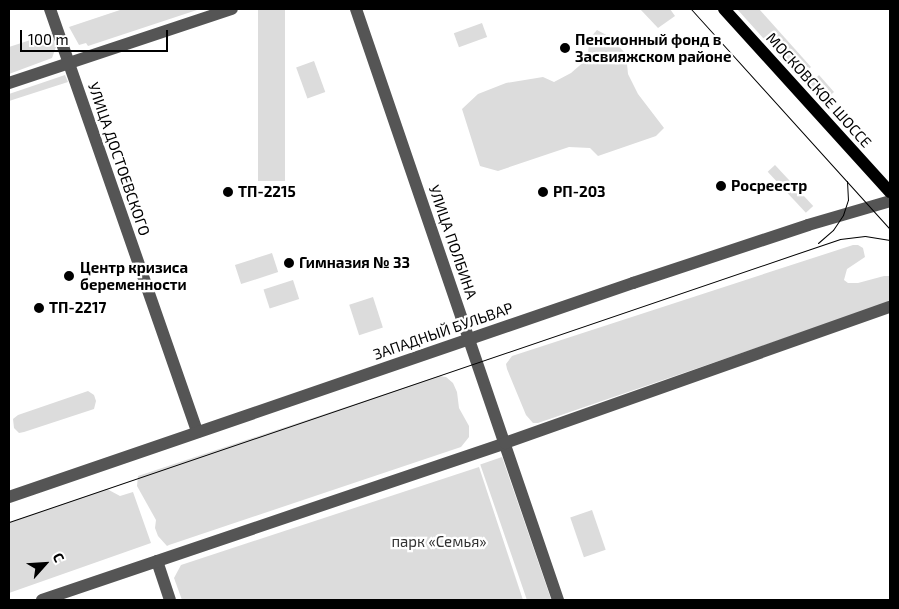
<!DOCTYPE html>
<html>
<head>
<meta charset="utf-8">
<style>
  body { margin:0 }
  #map { position:relative; width:899px; height:609px; overflow:hidden; background:#fff; font-family:"Exo 2",sans-serif }
  div>[style] { position:absolute }
  [style*='--x'] { left:calc(var(--x)*1px); top:calc(var(--y)*1px); width:calc(var(--w)*1px); rotate:calc(var(--a)*1deg) }
  .green>* { inset:0; background:#dcdcdc; transform-origin:0 0 }
  .minor>* { height:12px; margin:-6px; padding:0 6px; transform-origin:6px; border-radius:6px; background:#555 }
  .major>* { height:12px; margin:-6px; padding:0 6px; transform-origin:6px; border-radius:6px; background:#000 }
  .tram>* { height:1px; margin:-0.5px; padding:0 0.5px; transform-origin:0.5px; border-radius:0.5px; background:#000 }
  .dots>* { width:14px; height:14px; translate:-50% -50%; box-sizing:border-box; border:2px solid #fff; border-radius:50% }
  span { translate:-50% -50%; white-space:nowrap; text-align:center; line-height:1.15; -webkit-text-stroke:4.5px #fff; paint-order:stroke }
  .poi-label { font-size:15px; color:#000; font-weight:700 }
  .left { translate:0 -50%; text-align:left }
  .street-label { font-size:15px; color:#000 }
  .park-label { font-size:15px; color:#333 }
  .frame { position:absolute; inset:0; border:10px solid #000; pointer-events:none }
  .north { position:absolute; left:20px; top:539px; width:50px; height:50px; -webkit-text-stroke:4px #fff; paint-order:stroke; rotate:64deg; font-size:14px; font-weight:700; line-height:20px; text-align:center; color:#000 }
  .north::after { content:''; display:block; margin:auto; width:18px; height:22px; background:#000; clip-path:polygon(50% 0,100% 100%,50% 72%,0 100%) }
  .scale { position:absolute; left:20px; top:30px; width:148px; height:22px; box-sizing:border-box; border:2px solid #000; border-top:0; padding-left:6px; font-size:15px; line-height:18px; white-space:nowrap; color:#000; -webkit-text-stroke:4px #fff; paint-order:stroke }
</style>
</head>
<body>
<div id="map">
  <div class="green">
    <div style="clip-path:polygon(123px 9px,200px 9px,88px 46px,86px 43px,79px 45px,69px 27px)"></div>
    <div style="left:258px;top:9px;width:27px;height:172px"></div>
    <div style="clip-path:polygon(640px 9px,670px 9px,675px 16px,658px 28px)"></div>
    <div style="clip-path:polygon(737px 9px,759px 9px,811px 67px,799px 78px)"></div>
    <div style="left:482px;top:23px;width:15px;height:30px;rotate:70deg"></div>
    <div style="clip-path:polygon(597px 30px,610px 37px,626px 54px,628px 74px,638px 94px,664px 128px,656px 136px,598px 156px,590px 148px,569px 147px,498px 171px,480px 166px,462px 109px,478px 94px,506px 83px,543px 77px,554px 82px,571px 73px,587px 59px,590px 38px)"></div>
    <div style="clip-path:polygon(52px 33px,56px 47px,52px 58px,9px 74px,9px 47px)"></div>
    <div style="left:314px;top:61px;width:33px;height:19px;rotate:70deg"></div>
    <div style="clip-path:polygon(65px 75px,68px 82px,9px 101px,9px 94px)"></div>
    <div style="clip-path:polygon(819px 75px,834px 92px,824px 101px,821px 101px,807px 87px)"></div>
    <div style="left:775px;top:165px;width:56px;height:10px;rotate:47deg"></div>
    <div style="clip-path:polygon(853px 245px,858px 245px,863px 248px,865px 257px,847px 269px,844px 280px,848px 283px,858px 283px,884px 276px,890px 276px,890px 302px,538px 423px,533px 423px,526px 415px,507px 369px,506px 364px,512px 356px)"></div>
    <div style="left:272px;top:253px;width:20px;height:39px;rotate:72deg"></div>
    <div style="left:293px;top:280px;width:20px;height:31px;rotate:72deg"></div>
    <div style="left:373px;top:297px;width:32px;height:25px;rotate:72deg"></div>
    <div style="clip-path:polygon(439px 376px,446px 377px,453px 383px,457px 392px,459px 408px,469px 426px,469px 437px,461px 447px,169px 545px,167px 546px,158px 536px,155px 528px,156px 520px,137px 486px,138px 476px)"></div>
    <div style="clip-path:polygon(88px 391px,94px 395px,96px 401px,94px 409px,24px 432px,19px 433px,14px 428px,13px 419px,18px 415px)"></div>
    <div style="left:502px;top:457px;width:151px;height:23px;rotate:71deg"></div>
    <div style="clip-path:polygon(479px 467px,523px 600px,182px 600px,174px 578px,181px 565px)"></div>
    <div style="clip-path:polygon(107px 489px,120px 496px,133px 492px,151px 543px,9px 593px,9px 523px)"></div>
    <div style="left:592px;top:510px;width:42px;height:23px;rotate:71deg"></div>
  </div>
  <div class="minor">
    <div style="--x:50;--y:9;--w:448;--a:70.8"></div>
    <div style="--x:356;--y:9;--w:625;--a:71.13"></div>
    <div style="--x:9;--y:83;--w:235;--a:-18.4"></div>
    <div style="--x:9;--y:497;--w:660;--a:-18.93"></div>
    <div style="--x:633;--y:283;--w:184;--a:-18.3"></div>
    <div style="--x:808;--y:225;--w:85;--a:-16.3"></div>
    <div style="--x:157;--y:561;--w:41;--a:71.6"></div>
    <div style="--x:42;--y:600;--w:489;--a:-18.7"></div>
    <div style="--x:505;--y:443;--w:408;--a:-19.5"></div>
  </div>
  <div class="major">
    <div style="--x:724;--y:9;--w:247;--a:47.8"></div>
  </div>
  <div class="tram">
    <div style="--x:691;--y:9;--w:297;--a:47.9"></div>
    <div style="--x:818;--y:243;--w:20;--a:-41"></div>
    <div style="--x:833;--y:230;--w:18;--a:-56"></div>
    <div style="--x:843;--y:215;--w:16;--a:-72"></div>
    <div style="--x:848;--y:200;--w:19;--a:-93"></div>
    <div style="--x:9;--y:522;--w:878;--a:-18.81"></div>
    <div style="--x:840;--y:239;--w:25;--a:-7"></div>
    <div style="--x:865;--y:236;--w:25;--a:9"></div>
  </div>
  <div class="dots">
    <div style="left:565px;top:48px;background:#000"></div>
    <div style="left:721px;top:186px;background:#000"></div>
    <div style="left:228px;top:192px;background:#000"></div>
    <div style="left:543px;top:192px;background:#000"></div>
    <div style="left:289px;top:263px;background:#000"></div>
    <div style="left:69px;top:276px;background:#000"></div>
    <div style="left:39px;top:308px;background:#000"></div>
  </div>
  <div class="poi-label">
    <span class="left" style="left:575px;top:48px">Пенсионный фонд в<br>Засвияжском районе</span>
    <span class="left" style="left:731px;top:186px">Росреестр</span>
    <span class="left" style="left:238px;top:192px">ТП-2215</span>
    <span class="left" style="left:553px;top:192px">РП-203</span>
    <span class="left" style="left:299px;top:263px">Гимназия № 33</span>
    <span class="left" style="left:80px;top:276px">Центр кризиса<br>беременности</span>
    <span class="left" style="left:49px;top:308px">ТП-2217</span>
  </div>
  <div class="street-label">
    <span style="left:819px;top:90px;rotate:48deg">МОСКОВСКОЕ ШОССЕ</span>
    <span style="left:119px;top:159px;rotate:71deg">УЛИЦА ДОСТОЕВСКОГО</span>
    <span style="left:453px;top:242px;rotate:71deg">УЛИЦА ПОЛБИНА</span>
    <span style="left:443px;top:331px;rotate:-19deg">ЗАПАДНЫЙ БУЛЬВАР</span>
  </div>
  <div class="park-label">
    <span style="left:439px;top:542px">парк «Семья»</span>
  </div>
  <div class="frame"></div>
  <div class="north">С</div>
  <div class="scale">100 m</div>
</div>
</body>
</html>
